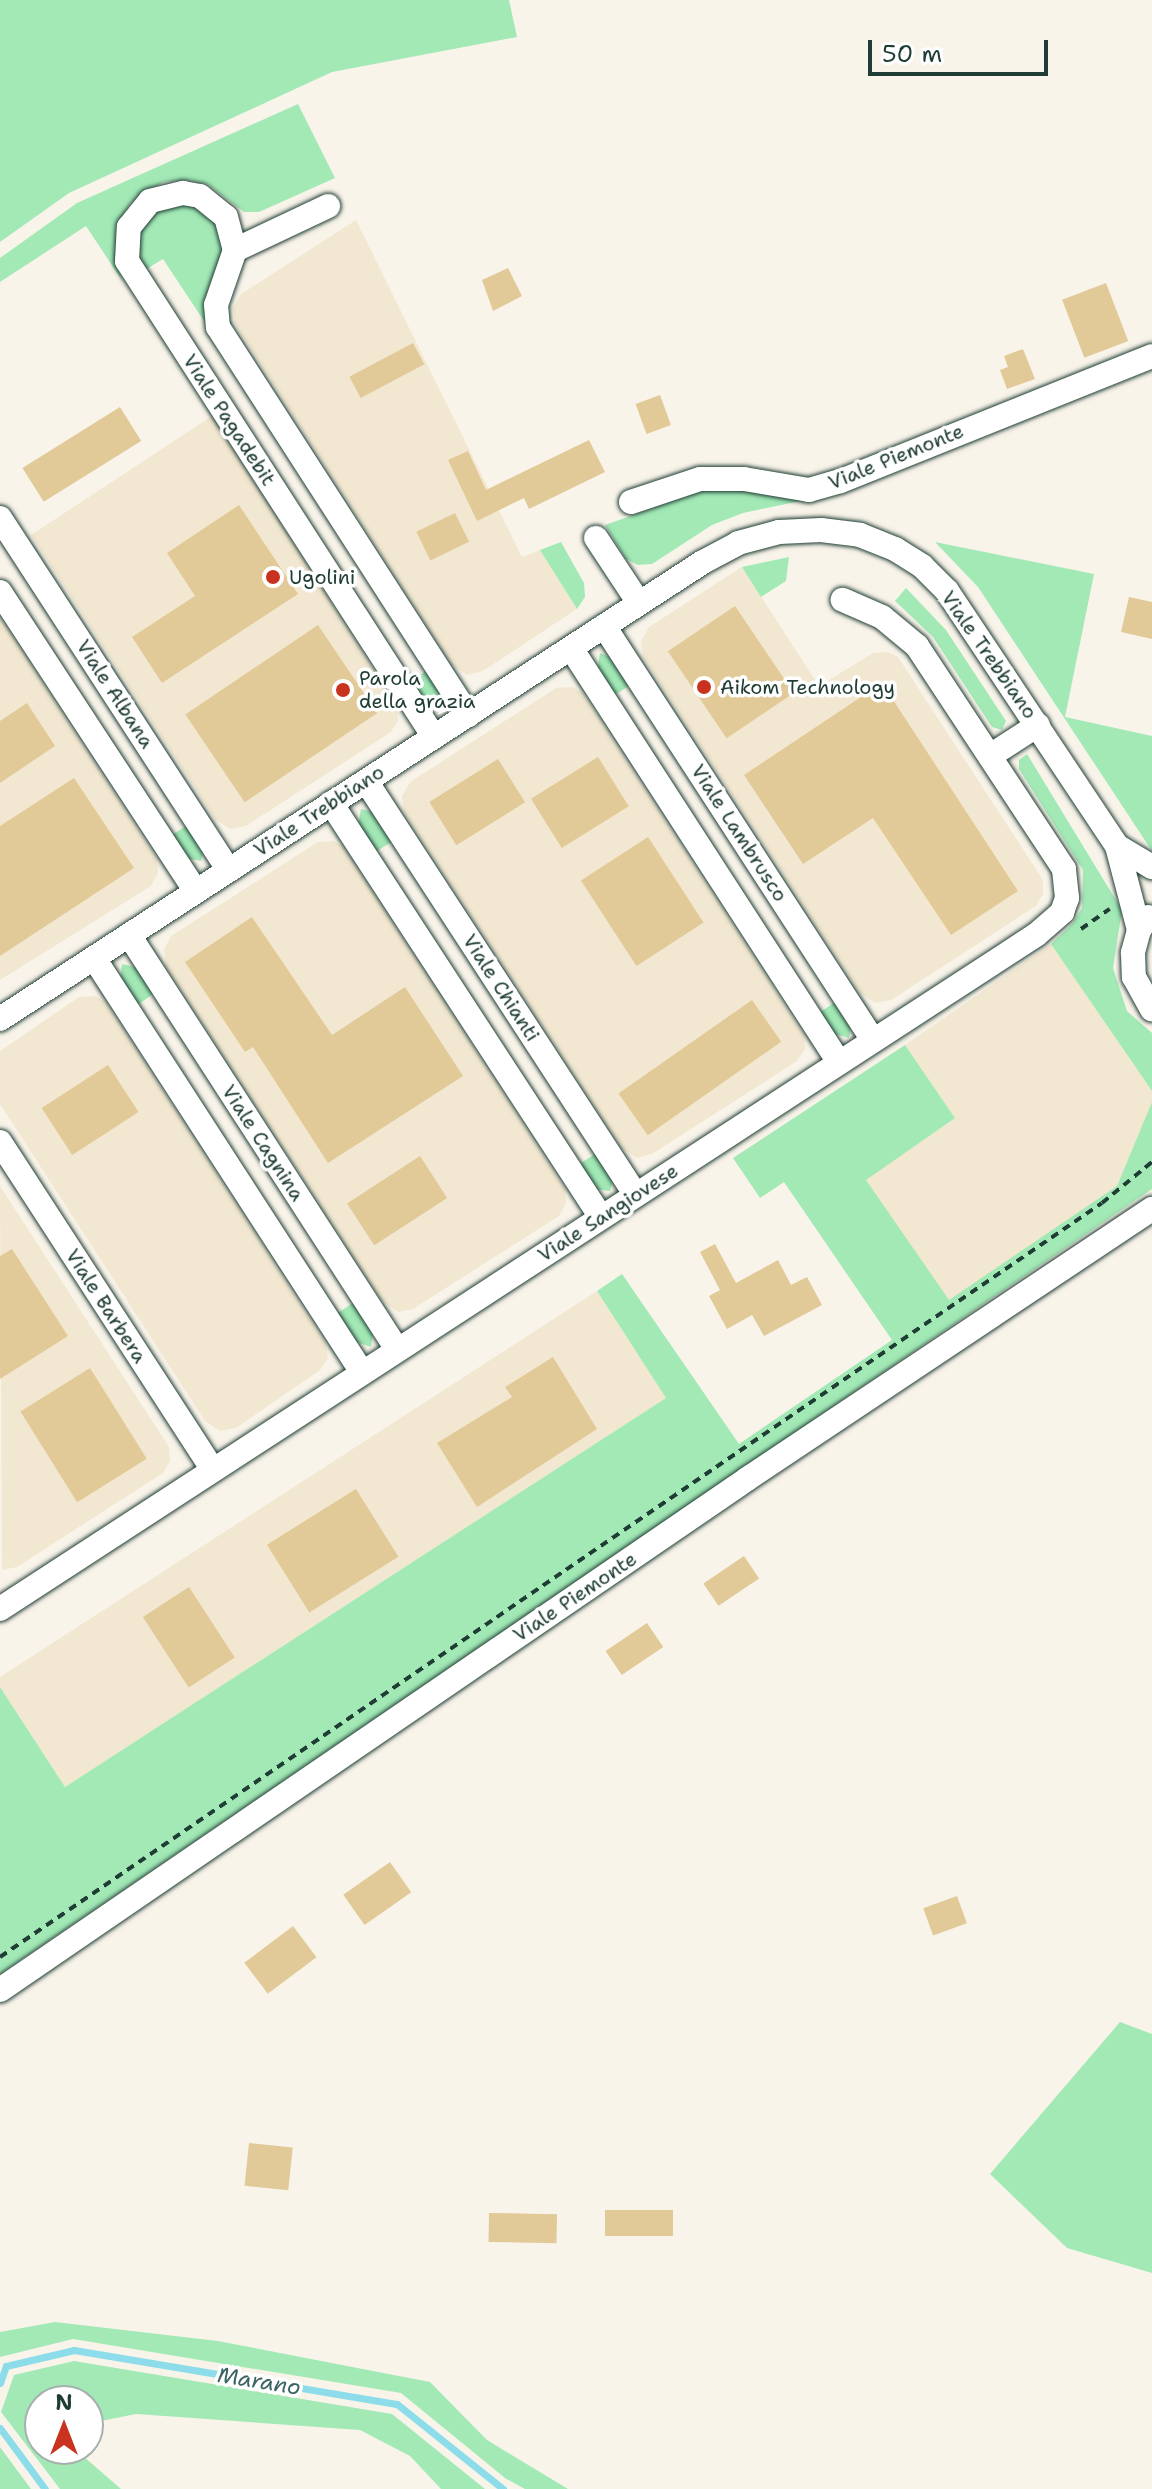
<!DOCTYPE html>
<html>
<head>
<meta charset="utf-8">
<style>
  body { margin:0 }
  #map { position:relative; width:1152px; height:2489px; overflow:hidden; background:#f9f4ea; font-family:"Shantell Sans",sans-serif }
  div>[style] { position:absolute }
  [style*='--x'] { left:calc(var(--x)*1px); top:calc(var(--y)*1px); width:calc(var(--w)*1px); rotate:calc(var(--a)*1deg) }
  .built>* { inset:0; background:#f2e7d1 }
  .green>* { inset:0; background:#a2e9b6 }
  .stream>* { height:7px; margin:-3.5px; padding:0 3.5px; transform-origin:3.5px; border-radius:3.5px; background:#8ddcea }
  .building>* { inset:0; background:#e2c998; transform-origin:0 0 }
  .path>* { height:4px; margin-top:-2px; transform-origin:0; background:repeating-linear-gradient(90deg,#1f3d34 0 8px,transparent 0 14px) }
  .roads { filter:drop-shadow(0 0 2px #1f3d34) drop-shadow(0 0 2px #1f3d34) }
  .minor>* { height:24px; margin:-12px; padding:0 12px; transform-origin:12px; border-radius:12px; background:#fff }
  .dots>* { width:22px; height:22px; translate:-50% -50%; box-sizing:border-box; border:4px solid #fff; border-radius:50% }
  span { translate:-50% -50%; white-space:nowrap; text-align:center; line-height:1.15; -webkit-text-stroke:7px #fff; paint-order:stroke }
  .street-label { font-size:20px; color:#1f3d34 }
  .poi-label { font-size:20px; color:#1f3d34 }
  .left { translate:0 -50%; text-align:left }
  .water-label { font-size:22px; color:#3a6562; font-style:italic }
  .north { position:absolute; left:24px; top:2385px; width:80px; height:80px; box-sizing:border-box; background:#fff; border:2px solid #a5b1ae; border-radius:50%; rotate:0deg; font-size:22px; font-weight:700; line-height:32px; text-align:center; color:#1f3d34 }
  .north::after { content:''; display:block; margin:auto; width:28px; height:36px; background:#c8321e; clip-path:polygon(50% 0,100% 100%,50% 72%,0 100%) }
  .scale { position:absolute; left:868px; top:40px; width:180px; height:36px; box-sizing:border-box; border:4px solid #1f3d34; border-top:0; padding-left:10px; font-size:24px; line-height:28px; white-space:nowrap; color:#1f3d34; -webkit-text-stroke:6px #fff; paint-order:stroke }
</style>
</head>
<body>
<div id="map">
  <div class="built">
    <div style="clip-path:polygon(356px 220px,522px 557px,540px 550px,577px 609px,483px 671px,467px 675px,452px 665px,235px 324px,233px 308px,241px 294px)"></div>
    <div style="clip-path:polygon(212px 416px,397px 706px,398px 720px,391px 732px,246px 826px,230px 829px,215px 819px,31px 535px)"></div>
    <div style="clip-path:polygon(742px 567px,819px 686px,873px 653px,888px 652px,898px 657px,1043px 880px,1043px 894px,1036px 906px,891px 1000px,875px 1003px,860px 993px,643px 657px,641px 641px,649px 627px)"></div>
    <div style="clip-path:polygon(0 617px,157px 859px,158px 873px,151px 886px,0 980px)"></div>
    <div style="clip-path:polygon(571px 687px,582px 692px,804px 1035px,805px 1049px,797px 1061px,652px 1154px,637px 1158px,622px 1148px,404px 812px,402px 796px,410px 782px,556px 688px)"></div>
    <div style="clip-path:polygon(333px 841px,343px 846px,565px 1189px,566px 1203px,559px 1216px,413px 1309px,398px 1312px,383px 1302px,166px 966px,164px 950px,171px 936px,318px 842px)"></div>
    <div style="clip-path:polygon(1051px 944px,1152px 1091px,1152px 1103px,1117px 1186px,949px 1301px,865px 1180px,955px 1118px,905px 1045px)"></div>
    <div style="clip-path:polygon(94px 996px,105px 1001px,326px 1344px,328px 1358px,320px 1370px,236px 1428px,220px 1431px,205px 1421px,0 1104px,0 1051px,79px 997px)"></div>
    <div style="clip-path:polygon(0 1186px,169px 1447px,170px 1461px,163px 1473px,17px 1567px,2px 1570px)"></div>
    <div style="clip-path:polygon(597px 1291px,666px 1398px,65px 1787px,0 1687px,0 1677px)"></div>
  </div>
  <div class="green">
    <div style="clip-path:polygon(0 0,509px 0,517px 37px,332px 72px,69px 193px,0 242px)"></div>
    <div style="clip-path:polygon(298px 104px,335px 178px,259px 212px,244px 212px,207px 184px,187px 180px,164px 182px,143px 192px,129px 205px,118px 224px,115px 263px,123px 282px,86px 226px,0 282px,0 258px,77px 203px)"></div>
    <div style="clip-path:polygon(183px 203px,196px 207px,217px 223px,224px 250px,206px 304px,206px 324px,163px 259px,143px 271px,138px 259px,139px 231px,156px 211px)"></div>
    <div style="clip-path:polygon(738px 486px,810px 499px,743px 513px,712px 525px,652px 564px,638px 565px,626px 559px,605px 525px,705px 490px)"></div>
    <div style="clip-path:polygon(561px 542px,584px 583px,585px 597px,577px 609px,540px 550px)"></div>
    <div style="clip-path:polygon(935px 542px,1094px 574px,1065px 717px,1152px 736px,1152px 851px,978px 587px)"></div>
    <div style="clip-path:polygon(789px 557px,786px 581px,761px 597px,742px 567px)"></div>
    <div style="clip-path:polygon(906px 588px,946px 630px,1006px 721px,1002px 730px,992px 727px,933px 637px,895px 601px)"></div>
    <div style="clip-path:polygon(600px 653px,617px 660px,632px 684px,613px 696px,597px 673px)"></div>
    <div style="clip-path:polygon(429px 669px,444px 692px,441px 708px,424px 704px,410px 682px)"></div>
    <div style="clip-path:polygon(1027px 754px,1122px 910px,1113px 968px,1127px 1011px,1152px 1033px,1152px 1091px,1051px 944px,1073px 923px,1082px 908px,1083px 870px,1019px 769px,1019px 760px)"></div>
    <div style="clip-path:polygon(361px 809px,377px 813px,395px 840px,375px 852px,358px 826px)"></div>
    <div style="clip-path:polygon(191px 823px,205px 845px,201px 861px,185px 858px,170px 836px)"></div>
    <div style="clip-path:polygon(122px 964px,140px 968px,156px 992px,136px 1006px,120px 981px)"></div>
    <div style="clip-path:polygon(838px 1000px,852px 1021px,849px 1038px,832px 1033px,819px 1013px)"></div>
    <div style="clip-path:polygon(905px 1045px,955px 1118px,866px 1180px,949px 1300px,1117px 1186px,1152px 1102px,1152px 1189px,0 1974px,0 1687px,65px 1787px,666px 1398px,597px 1291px,622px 1274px,739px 1444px,892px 1340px,784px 1182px,760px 1198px,733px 1158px)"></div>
    <div style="clip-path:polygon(598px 1152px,614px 1177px,610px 1191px,594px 1189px,578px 1165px)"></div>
    <div style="clip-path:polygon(356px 1301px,374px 1328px,371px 1347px,353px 1341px,336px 1314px)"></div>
    <div style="clip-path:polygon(1120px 2022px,1152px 2034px,1152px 2273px,1067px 2248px,990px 2174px)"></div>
    <div style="clip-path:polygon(55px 2322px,218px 2341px,430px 2382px,487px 2440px,568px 2489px,525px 2489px,505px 2478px,401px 2393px,73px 2339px,0 2357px,0 2332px)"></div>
    <div style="clip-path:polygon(74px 2361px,392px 2414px,485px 2489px,441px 2489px,410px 2456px,360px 2430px,136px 2414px,101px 2421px,88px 2432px,88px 2401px,40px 2401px,40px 2449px,83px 2449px,83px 2456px,121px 2489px,60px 2489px,1px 2412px,14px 2375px)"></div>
    <div style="clip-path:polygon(0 2447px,31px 2489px,0 2489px)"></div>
  </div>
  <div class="stream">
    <div style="--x:0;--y:2383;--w:18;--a:-71"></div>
    <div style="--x:6;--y:2366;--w:70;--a:-13.2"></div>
    <div style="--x:74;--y:2350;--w:327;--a:9.5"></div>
    <div style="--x:397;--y:2404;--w:136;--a:38.7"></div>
    <div style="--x:0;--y:2428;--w:76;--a:53.6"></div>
  </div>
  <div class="building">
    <div style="clip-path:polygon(508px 268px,522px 296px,493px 311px,482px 280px)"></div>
    <div style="left:1106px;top:283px;width:62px;height:47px;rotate:69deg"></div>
    <div style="left:413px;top:343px;width:24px;height:72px;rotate:62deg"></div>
    <div style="clip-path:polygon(1023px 349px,1035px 379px,1007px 389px,1000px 370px,1008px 367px,1004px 356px)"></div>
    <div style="left:660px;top:395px;width:32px;height:26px;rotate:70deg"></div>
    <div style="left:120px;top:407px;width:40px;height:115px;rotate:58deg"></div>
    <div style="clip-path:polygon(589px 440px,605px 472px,529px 509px,524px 498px,477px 521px,448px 460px,468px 451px,486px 490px)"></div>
    <div style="clip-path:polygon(239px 505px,298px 594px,162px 683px,132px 637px,195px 596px,167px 553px)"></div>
    <div style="left:455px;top:513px;width:32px;height:43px;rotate:64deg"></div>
    <div style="clip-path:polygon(1129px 597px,1152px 602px,1152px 639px,1121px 632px)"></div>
    <div style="left:735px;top:606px;width:105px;height:81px;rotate:56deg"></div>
    <div style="left:318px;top:625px;width:106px;height:160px;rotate:56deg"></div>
    <div style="clip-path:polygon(882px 683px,1018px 891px,951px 935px,873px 818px,803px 864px,744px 775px)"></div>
    <div style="clip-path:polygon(27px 703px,55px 746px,0 783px,0 721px)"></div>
    <div style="left:598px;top:757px;width:58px;height:79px;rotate:58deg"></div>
    <div style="left:498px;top:759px;width:51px;height:81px;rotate:58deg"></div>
    <div style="clip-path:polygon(74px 778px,134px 868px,0 956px,0 826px)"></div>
    <div style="left:648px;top:837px;width:102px;height:80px;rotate:57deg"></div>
    <div style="clip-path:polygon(252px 917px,332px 1035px,405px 987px,463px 1076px,328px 1163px,253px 1047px,245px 1052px,185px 962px)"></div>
    <div style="left:752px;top:1000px;width:51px;height:163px;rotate:55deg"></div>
    <div style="left:108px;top:1065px;width:56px;height:79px;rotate:57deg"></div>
    <div style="left:420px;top:1156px;width:50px;height:87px;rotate:57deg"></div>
    <div style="clip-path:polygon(715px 1244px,736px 1283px,778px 1260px,791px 1285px,807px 1277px,822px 1305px,764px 1336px,752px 1315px,727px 1329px,709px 1296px,720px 1290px,700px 1252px)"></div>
    <div style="clip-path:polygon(12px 1249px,68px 1336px,0 1379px,0 1256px)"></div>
    <div style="clip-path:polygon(553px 1357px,597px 1429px,477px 1507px,437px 1443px,512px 1397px,505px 1387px)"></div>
    <div style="left:90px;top:1368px;width:107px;height:82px;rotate:58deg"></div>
    <div style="left:356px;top:1489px;width:80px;height:105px;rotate:58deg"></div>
    <div style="left:744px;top:1556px;width:27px;height:49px;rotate:56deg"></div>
    <div style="left:189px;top:1587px;width:84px;height:55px;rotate:57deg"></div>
    <div style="left:647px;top:1623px;width:29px;height:50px;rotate:56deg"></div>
    <div style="left:390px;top:1862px;width:37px;height:57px;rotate:55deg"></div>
    <div style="left:957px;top:1896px;width:29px;height:36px;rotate:70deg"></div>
    <div style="left:293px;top:1926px;width:39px;height:61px;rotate:53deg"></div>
    <div style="left:249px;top:2143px;width:44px;height:43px;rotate:6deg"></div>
    <div style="left:605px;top:2210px;width:68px;height:26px"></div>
    <div style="left:489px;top:2213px;width:68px;height:29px;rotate:1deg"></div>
  </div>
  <div class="path">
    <div style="--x:1081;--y:929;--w:35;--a:-35"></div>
    <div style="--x:0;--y:1957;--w:1335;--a:-34.38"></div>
    <div style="--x:1102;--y:1203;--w:65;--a:-39.4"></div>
  </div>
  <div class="roads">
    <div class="minor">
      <div style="--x:235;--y:250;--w:103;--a:-25.3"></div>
      <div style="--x:631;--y:502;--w:73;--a:-18.4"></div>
      <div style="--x:700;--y:479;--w:44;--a:0"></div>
      <div style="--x:744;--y:479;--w:66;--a:9.6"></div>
      <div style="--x:809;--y:490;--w:33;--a:-16"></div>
      <div style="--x:841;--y:481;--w:335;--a:-21.9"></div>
      <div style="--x:0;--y:518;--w:420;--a:57"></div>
      <div style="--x:596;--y:538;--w:78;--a:56.5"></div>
      <div style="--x:0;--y:592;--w:358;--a:56.8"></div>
      <div style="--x:604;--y:626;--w:494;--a:57"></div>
      <div style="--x:571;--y:648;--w:493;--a:57.1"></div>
      <div style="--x:434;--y:737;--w:566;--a:-122.82"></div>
      <div style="--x:127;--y:261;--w:34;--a:-87"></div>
      <div style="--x:129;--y:227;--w:33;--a:-51"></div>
      <div style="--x:150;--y:201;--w:34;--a:-14"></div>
      <div style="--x:183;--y:193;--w:17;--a:10"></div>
      <div style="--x:200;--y:196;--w:33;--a:39"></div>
      <div style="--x:226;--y:217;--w:34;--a:75"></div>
      <div style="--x:235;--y:250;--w:58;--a:109.1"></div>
      <div style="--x:216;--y:305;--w:22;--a:85"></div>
      <div style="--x:218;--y:327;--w:462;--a:57.2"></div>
      <div style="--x:990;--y:756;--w:57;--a:-32.9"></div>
      <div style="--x:366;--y:781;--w:494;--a:56.9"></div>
      <div style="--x:331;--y:803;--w:494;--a:56.9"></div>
      <div style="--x:1117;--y:846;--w:41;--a:31"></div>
      <div style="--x:1148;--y:917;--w:16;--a:125"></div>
      <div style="--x:1139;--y:930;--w:24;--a:105"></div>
      <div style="--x:1133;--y:953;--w:24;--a:88"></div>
      <div style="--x:1134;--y:977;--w:37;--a:61"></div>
      <div style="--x:129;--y:935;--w:494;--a:57.1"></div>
      <div style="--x:94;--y:958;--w:494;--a:57.1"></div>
      <div style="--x:0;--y:1019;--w:838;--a:-33.03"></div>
      <div style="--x:703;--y:562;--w:40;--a:-28"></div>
      <div style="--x:738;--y:543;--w:42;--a:-15"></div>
      <div style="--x:779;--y:532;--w:42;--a:-2.7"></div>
      <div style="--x:821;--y:530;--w:39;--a:7"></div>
      <div style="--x:860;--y:535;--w:38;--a:22"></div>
      <div style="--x:895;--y:549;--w:32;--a:32"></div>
      <div style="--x:922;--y:566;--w:35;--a:45"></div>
      <div style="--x:947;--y:591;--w:306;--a:56.3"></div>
      <div style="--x:1117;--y:846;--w:87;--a:75.3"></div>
      <div style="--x:0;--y:1142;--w:391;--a:57"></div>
      <div style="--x:0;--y:1609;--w:1236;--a:-33.05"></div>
      <div style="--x:1036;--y:935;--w:35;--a:-41"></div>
      <div style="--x:1062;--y:912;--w:15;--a:-70"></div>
      <div style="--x:1067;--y:898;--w:29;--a:-96"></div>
      <div style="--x:1064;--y:869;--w:267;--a:-123.4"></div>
      <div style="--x:917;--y:646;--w:45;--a:-140.4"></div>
      <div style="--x:882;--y:617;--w:43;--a:-156.4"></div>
      <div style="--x:0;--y:1990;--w:905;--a:-34.37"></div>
      <div style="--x:747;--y:1479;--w:487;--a:-33.7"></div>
    </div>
  </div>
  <div class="dots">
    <div style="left:273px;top:577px;background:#c8321e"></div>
    <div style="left:704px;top:687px;background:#c8321e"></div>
    <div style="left:343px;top:690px;background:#c8321e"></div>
  </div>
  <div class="street-label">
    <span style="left:229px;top:420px;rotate:57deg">Viale Pagadebit</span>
    <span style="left:896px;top:457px;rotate:-22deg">Viale Piemonte</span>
    <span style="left:989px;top:655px;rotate:55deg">Viale Trebbiano</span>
    <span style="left:115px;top:694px;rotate:57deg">Viale Albana</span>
    <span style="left:319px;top:811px;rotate:-33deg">Viale Trebbiano</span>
    <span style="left:739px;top:833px;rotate:57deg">Viale Lambrusco</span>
    <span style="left:501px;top:988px;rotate:57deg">Viale Chianti</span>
    <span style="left:263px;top:1143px;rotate:57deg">Viale Cagnina</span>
    <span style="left:608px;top:1213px;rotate:-33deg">Viale Sangiovese</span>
    <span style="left:106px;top:1306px;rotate:57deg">Viale Barbera</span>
    <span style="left:575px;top:1597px;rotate:-34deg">Viale Piemonte</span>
  </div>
  <div class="poi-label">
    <span class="left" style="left:289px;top:577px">Ugolini</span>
    <span class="left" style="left:359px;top:690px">Parola<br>della grazia</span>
    <span class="left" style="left:720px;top:687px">Aikom Technology</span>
  </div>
  <div class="water-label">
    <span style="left:259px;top:2381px;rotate:9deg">Marano</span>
  </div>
  <div class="north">N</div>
  <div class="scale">50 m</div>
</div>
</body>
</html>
